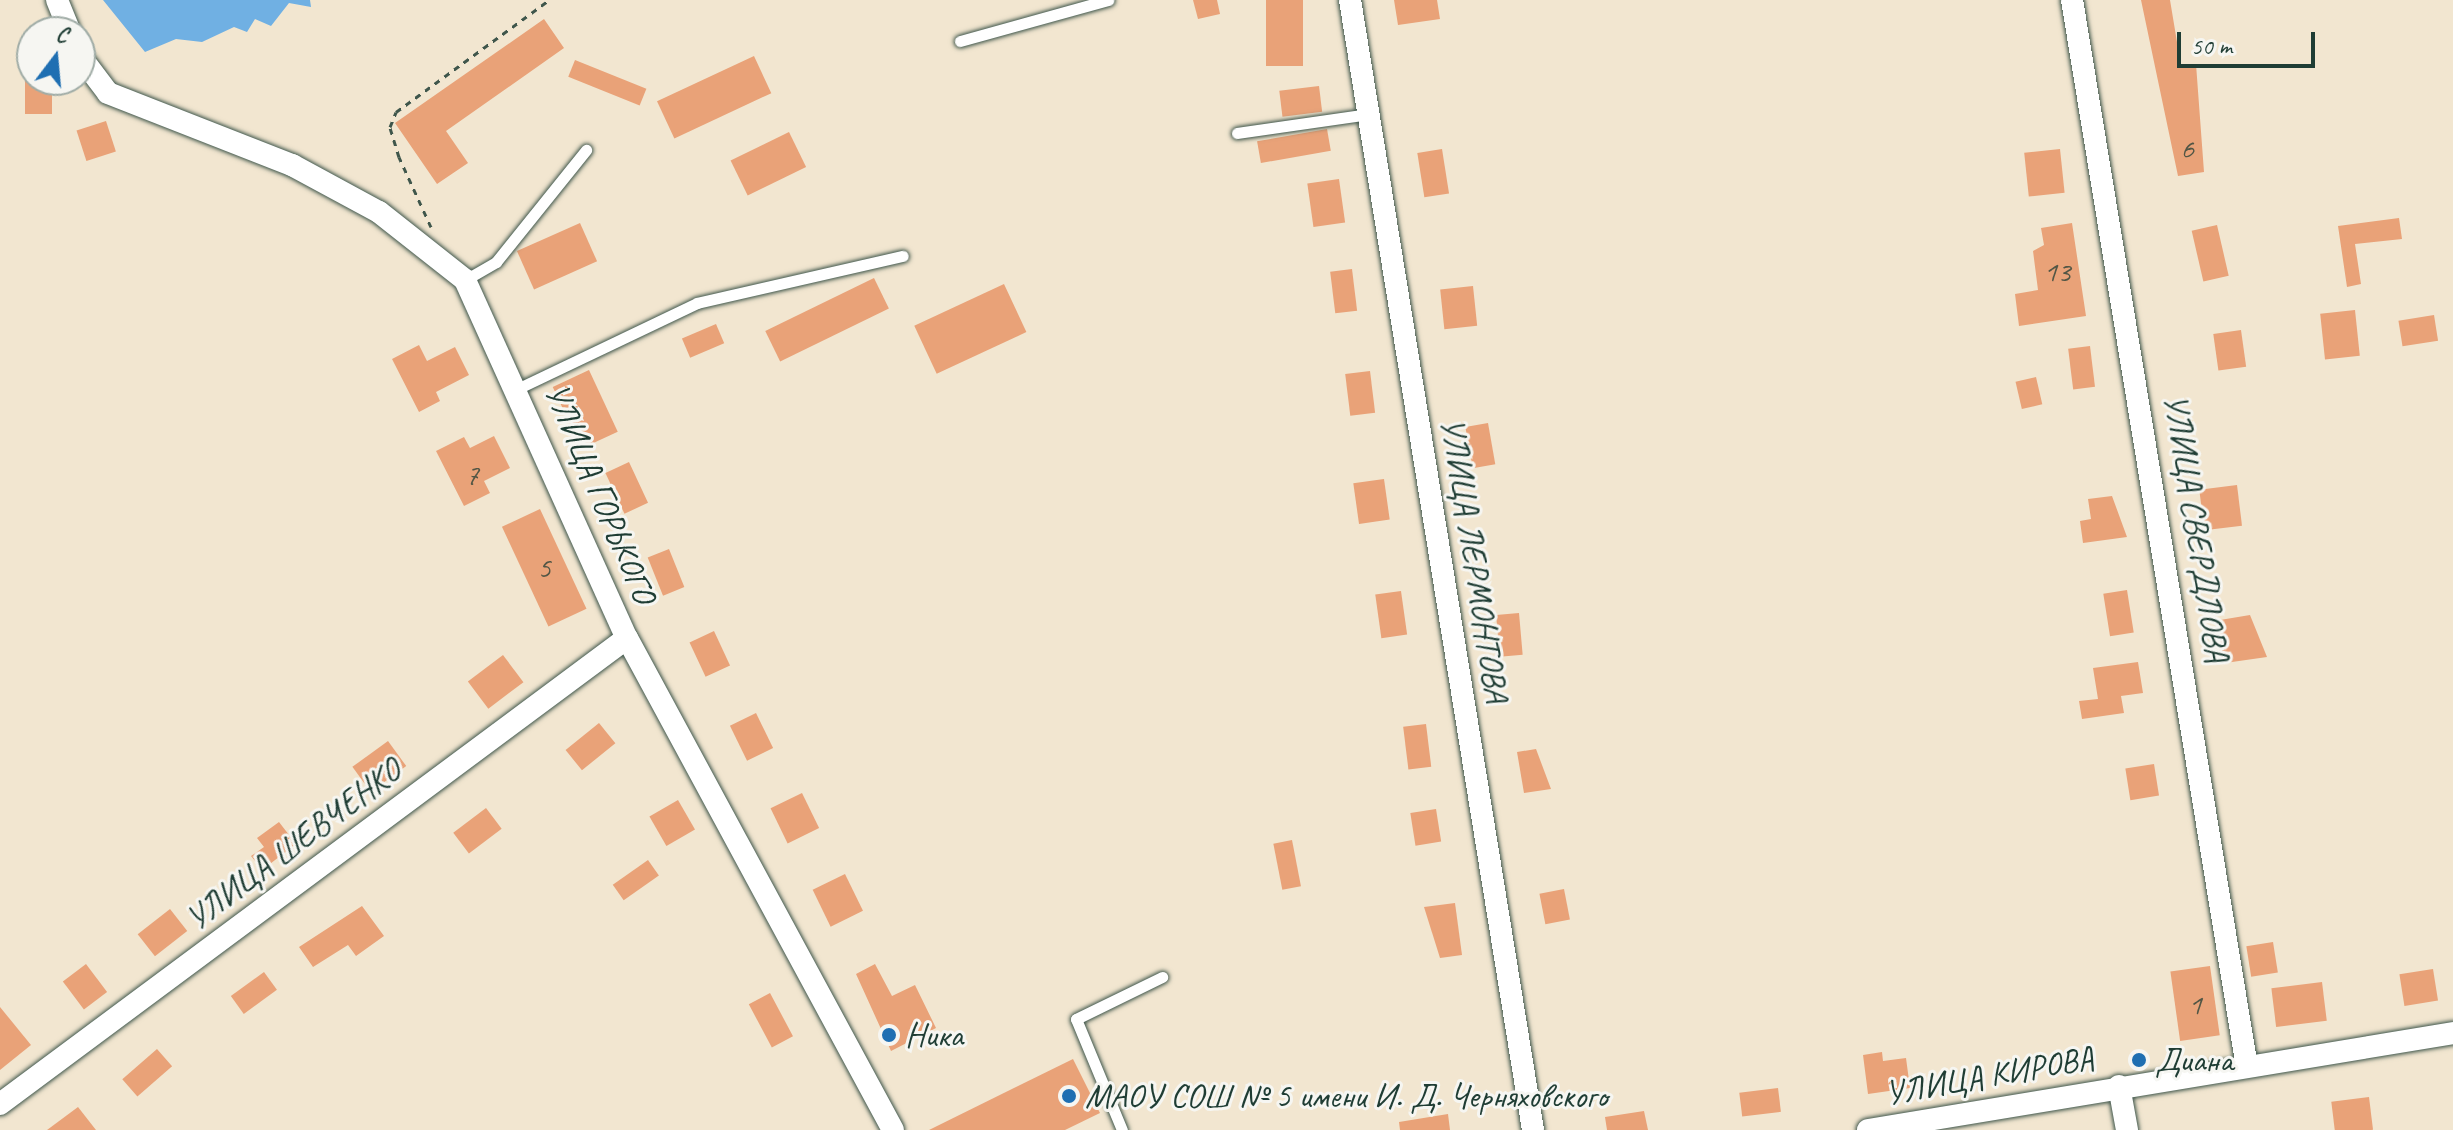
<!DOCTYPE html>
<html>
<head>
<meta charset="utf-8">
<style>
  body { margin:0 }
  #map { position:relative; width:2453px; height:1130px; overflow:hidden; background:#f2e6d0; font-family:Caveat,sans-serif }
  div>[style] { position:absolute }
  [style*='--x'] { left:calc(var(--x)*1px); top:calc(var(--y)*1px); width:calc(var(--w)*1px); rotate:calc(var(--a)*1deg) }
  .water>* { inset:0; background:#70b0e3 }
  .building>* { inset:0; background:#e9a278; transform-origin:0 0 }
  .path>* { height:3px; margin-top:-1.5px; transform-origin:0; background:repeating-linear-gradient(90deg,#3f564b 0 6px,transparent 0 12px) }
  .roads { filter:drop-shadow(0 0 2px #3f564b) drop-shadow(0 0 2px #3f564b) }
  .lane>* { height:11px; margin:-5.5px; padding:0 5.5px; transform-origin:5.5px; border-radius:5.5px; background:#fff }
  .street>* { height:22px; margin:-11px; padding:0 11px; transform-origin:11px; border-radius:11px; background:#fff }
  .dots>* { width:22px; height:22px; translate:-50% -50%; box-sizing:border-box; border:4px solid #f6f6f2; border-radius:50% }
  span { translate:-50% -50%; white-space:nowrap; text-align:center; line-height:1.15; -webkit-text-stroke:6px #f6f6f2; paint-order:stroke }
  .number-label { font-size:30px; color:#525645 }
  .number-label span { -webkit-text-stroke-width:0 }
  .street-label { font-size:34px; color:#1f3d34 }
  .poi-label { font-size:34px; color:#1f3d34 }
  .left { translate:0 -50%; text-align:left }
  .north { position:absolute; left:16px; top:16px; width:80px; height:80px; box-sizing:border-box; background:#f6f6f2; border:2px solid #a0aca6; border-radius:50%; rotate:16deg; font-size:22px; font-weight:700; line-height:32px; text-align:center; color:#1f3d34 }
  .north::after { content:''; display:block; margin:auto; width:28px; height:36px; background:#1f6fb2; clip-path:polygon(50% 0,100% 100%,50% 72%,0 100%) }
  .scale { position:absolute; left:2177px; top:32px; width:138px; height:36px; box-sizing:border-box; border:4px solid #1f3d34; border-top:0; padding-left:10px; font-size:24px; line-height:28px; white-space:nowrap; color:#1f3d34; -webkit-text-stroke:6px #f6f6f2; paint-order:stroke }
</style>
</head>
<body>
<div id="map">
  <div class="water">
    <div style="clip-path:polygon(103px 0,310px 0,311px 7px,289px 3px,271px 26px,255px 19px,247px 32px,234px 27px,202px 42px,176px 39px,145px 52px)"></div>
  </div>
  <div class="building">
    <div style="clip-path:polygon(1193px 0,1217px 0,1220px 14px,1198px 19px)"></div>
    <div style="left:1266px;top:0;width:37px;height:66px"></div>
    <div style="clip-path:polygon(1394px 0,1437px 0,1440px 19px,1398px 25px)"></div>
    <div style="clip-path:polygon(2141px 0,2170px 0,2181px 66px,2196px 64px,2204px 172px,2178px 176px)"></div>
    <div style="clip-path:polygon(544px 19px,564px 48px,446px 131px,468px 163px,437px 184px,395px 123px)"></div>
    <div style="left:754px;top:56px;width:41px;height:107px;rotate:65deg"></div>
    <div style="left:575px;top:60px;width:77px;height:18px;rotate:22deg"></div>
    <div style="left:25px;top:80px;width:27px;height:34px"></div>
    <div style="left:1319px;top:86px;width:26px;height:40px;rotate:83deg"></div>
    <div style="left:106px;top:121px;width:32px;height:31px;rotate:72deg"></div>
    <div style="left:1327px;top:129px;width:22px;height:71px;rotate:80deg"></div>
    <div style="left:789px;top:132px;width:39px;height:65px;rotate:64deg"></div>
    <div style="left:1442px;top:149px;width:45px;height:25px;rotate:81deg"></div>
    <div style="left:2060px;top:149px;width:44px;height:36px;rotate:84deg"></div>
    <div style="left:1339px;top:179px;width:44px;height:32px;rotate:82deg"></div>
    <div style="clip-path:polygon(2399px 218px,2402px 239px,2355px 244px,2361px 284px,2347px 287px,2338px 226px)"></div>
    <div style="left:580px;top:223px;width:42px;height:69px;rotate:66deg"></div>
    <div style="clip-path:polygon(2072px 223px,2086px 316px,2019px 326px,2015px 294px,2038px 290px,2033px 251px,2044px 245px,2041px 228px)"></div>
    <div style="left:2217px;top:225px;width:52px;height:26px;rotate:77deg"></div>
    <div style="left:1352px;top:269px;width:42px;height:22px;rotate:83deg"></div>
    <div style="left:874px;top:278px;width:34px;height:121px;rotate:64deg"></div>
    <div style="left:1004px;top:284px;width:53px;height:99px;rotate:65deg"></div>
    <div style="left:1473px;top:286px;width:40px;height:33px;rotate:84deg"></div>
    <div style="left:2355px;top:310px;width:46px;height:35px;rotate:84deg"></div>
    <div style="left:2434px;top:315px;width:26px;height:36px;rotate:81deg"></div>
    <div style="left:716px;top:324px;width:21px;height:37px;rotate:67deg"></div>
    <div style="left:2241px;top:330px;width:37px;height:28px;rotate:82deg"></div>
    <div style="clip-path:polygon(419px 345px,427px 361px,455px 347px,469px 375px,436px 392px,440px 401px,419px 412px,392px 359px)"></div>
    <div style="left:2090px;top:346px;width:41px;height:22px;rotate:83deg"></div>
    <div style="left:589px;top:370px;width:68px;height:40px;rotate:65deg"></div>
    <div style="left:1370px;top:371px;width:42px;height:25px;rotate:83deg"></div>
    <div style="left:2036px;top:377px;width:28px;height:21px;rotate:77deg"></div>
    <div style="left:1488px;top:423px;width:42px;height:23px;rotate:80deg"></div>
    <div style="clip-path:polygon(494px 436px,510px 468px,484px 481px,490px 493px,464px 506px,436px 451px,464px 437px,470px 448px)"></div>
    <div style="left:629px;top:462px;width:45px;height:26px;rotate:65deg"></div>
    <div style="left:1384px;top:479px;width:41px;height:31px;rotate:82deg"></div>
    <div style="left:2237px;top:485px;width:41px;height:38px;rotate:83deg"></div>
    <div style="clip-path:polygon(2112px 496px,2127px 537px,2083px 543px,2080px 521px,2091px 519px,2088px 499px)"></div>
    <div style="left:540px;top:509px;width:110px;height:42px;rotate:65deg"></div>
    <div style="left:669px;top:549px;width:41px;height:23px;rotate:68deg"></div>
    <div style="left:2127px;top:590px;width:43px;height:24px;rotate:81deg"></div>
    <div style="left:1401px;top:591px;width:44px;height:26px;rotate:82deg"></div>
    <div style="left:1519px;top:613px;width:42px;height:23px;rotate:85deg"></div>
    <div style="clip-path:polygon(2250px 615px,2267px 657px,2218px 664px,2220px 620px)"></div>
    <div style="left:714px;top:631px;width:38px;height:27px;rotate:65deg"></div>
    <div style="left:503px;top:655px;width:34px;height:44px;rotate:53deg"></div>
    <div style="clip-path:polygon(2138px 662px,2143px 693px,2121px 696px,2124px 713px,2082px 719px,2079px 701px,2098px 699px,2093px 668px)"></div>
    <div style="left:756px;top:713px;width:39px;height:29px;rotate:64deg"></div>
    <div style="left:599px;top:723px;width:26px;height:43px;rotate:51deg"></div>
    <div style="left:1426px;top:724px;width:43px;height:23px;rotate:83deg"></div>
    <div style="left:388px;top:741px;width:31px;height:44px;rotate:54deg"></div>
    <div style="clip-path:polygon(1536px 749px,1551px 789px,1524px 793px,1517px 752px)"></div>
    <div style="left:2154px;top:764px;width:32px;height:29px;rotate:81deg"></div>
    <div style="left:802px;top:793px;width:39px;height:35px;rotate:64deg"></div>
    <div style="left:678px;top:800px;width:34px;height:33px;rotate:60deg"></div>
    <div style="left:486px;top:808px;width:26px;height:41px;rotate:53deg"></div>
    <div style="left:1436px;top:809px;width:33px;height:26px;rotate:81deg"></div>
    <div style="clip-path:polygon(279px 822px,296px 844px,262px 870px,251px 856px,264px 847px,257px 838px)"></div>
    <div style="left:1292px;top:840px;width:47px;height:19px;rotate:79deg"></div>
    <div style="left:648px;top:860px;width:19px;height:43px;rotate:55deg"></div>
    <div style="left:845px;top:874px;width:41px;height:36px;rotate:64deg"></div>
    <div style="left:1564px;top:889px;width:31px;height:25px;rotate:79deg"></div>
    <div style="clip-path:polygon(1455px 903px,1462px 955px,1440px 958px,1424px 907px)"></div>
    <div style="clip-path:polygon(362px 906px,384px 936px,356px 956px,348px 945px,313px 967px,299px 947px)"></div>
    <div style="left:170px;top:909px;width:28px;height:41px;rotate:52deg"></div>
    <div style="left:2273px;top:942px;width:31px;height:27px;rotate:81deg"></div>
    <div style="left:86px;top:964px;width:35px;height:29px;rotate:53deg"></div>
    <div style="clip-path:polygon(875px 964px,892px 996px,915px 985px,936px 1028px,891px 1051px,856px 974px)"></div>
    <div style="left:2210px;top:966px;width:70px;height:40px;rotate:82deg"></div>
    <div style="left:2433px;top:969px;width:32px;height:34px;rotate:81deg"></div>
    <div style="left:264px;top:972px;width:22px;height:41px;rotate:54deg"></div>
    <div style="left:2322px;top:982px;width:39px;height:51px;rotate:83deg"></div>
    <div style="left:770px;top:993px;width:49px;height:24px;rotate:62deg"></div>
    <div style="clip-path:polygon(0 1007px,31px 1045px,0 1070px)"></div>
    <div style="left:157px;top:1049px;width:23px;height:46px;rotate:49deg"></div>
    <div style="clip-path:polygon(1882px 1052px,1883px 1061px,1906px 1058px,1910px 1088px,1868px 1094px,1863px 1055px)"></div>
    <div style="clip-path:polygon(1073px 1059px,1100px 1113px,1065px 1130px,929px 1130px)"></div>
    <div style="left:1778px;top:1088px;width:24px;height:39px;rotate:83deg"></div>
    <div style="left:2369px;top:1097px;width:33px;height:38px;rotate:83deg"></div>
    <div style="clip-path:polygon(78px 1107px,96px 1130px,47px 1130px)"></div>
    <div style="clip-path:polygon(1644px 1111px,1648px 1130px,1607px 1130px,1605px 1117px)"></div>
    <div style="clip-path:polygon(1448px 1114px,1450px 1130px,1400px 1130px,1399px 1122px)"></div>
  </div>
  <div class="path">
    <div style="--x:431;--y:227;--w:77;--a:-114.6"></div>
    <div style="--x:399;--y:157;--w:31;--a:-107"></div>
    <div style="--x:390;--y:127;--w:16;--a:-68"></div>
    <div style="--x:396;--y:112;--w:190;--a:-36.2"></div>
  </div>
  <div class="roads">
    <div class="lane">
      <div style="--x:960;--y:41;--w:154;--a:-15.5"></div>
      <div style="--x:1237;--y:133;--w:133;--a:-8.2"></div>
      <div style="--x:465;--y:280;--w:36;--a:-30"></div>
      <div style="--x:496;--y:262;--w:144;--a:-51.2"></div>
      <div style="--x:519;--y:388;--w:197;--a:-25.5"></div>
      <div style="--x:697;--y:303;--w:211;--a:-12.9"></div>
      <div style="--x:1122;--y:1130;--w:120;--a:-112.5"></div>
      <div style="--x:1076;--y:1019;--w:96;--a:-26"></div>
    </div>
    <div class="street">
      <div style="--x:57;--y:0;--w:35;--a:68"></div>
      <div style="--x:1350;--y:0;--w:1145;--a:80.8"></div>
      <div style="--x:2072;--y:0;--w:1081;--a:80.69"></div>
      <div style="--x:80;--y:56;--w:46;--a:52.9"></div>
      <div style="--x:108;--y:93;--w:198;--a:21.4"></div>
      <div style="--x:292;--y:165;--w:99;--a:28.4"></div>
      <div style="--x:379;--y:212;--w:110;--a:38.3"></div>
      <div style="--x:465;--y:280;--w:393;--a:65.7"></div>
      <div style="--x:627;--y:638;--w:559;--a:61.6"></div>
      <div style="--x:2119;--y:1086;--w:45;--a:79.7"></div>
      <div style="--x:0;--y:1104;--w:781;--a:-36.62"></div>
      <div style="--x:1868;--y:1130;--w:593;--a:-9.41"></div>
    </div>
  </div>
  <div class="dots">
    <div style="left:889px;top:1035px;background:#1f6fb2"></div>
    <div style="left:2139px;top:1060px;background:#1f6fb2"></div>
    <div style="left:1069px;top:1096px;background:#1f6fb2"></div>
  </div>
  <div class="number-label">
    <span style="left:2187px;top:148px">6</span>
    <span style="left:2057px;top:271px">13</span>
    <span style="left:472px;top:474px">7</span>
    <span style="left:544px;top:567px">5</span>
    <span style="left:2195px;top:1004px">1</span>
  </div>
  <div class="street-label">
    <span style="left:601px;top:493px;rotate:67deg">УЛИЦА ГОРЬКОГО</span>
    <span style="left:2197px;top:528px;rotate:81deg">УЛИЦА СВЕРДЛОВА</span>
    <span style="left:1475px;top:560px;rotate:81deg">УЛИЦА ЛЕРМОНТОВА</span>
    <span style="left:293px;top:844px;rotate:-37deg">УЛИЦА ШЕВЧЕНКО</span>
    <span style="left:1989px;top:1075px;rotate:-10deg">УЛИЦА КИРОВА</span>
  </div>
  <div class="poi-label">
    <span class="left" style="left:905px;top:1035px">Ника</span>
    <span class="left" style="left:2155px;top:1060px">Диана</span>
    <span class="left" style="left:1085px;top:1096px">МАОУ СОШ № 5 имени И. Д. Черняховского</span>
  </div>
  <div class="north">С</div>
  <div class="scale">50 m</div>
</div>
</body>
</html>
